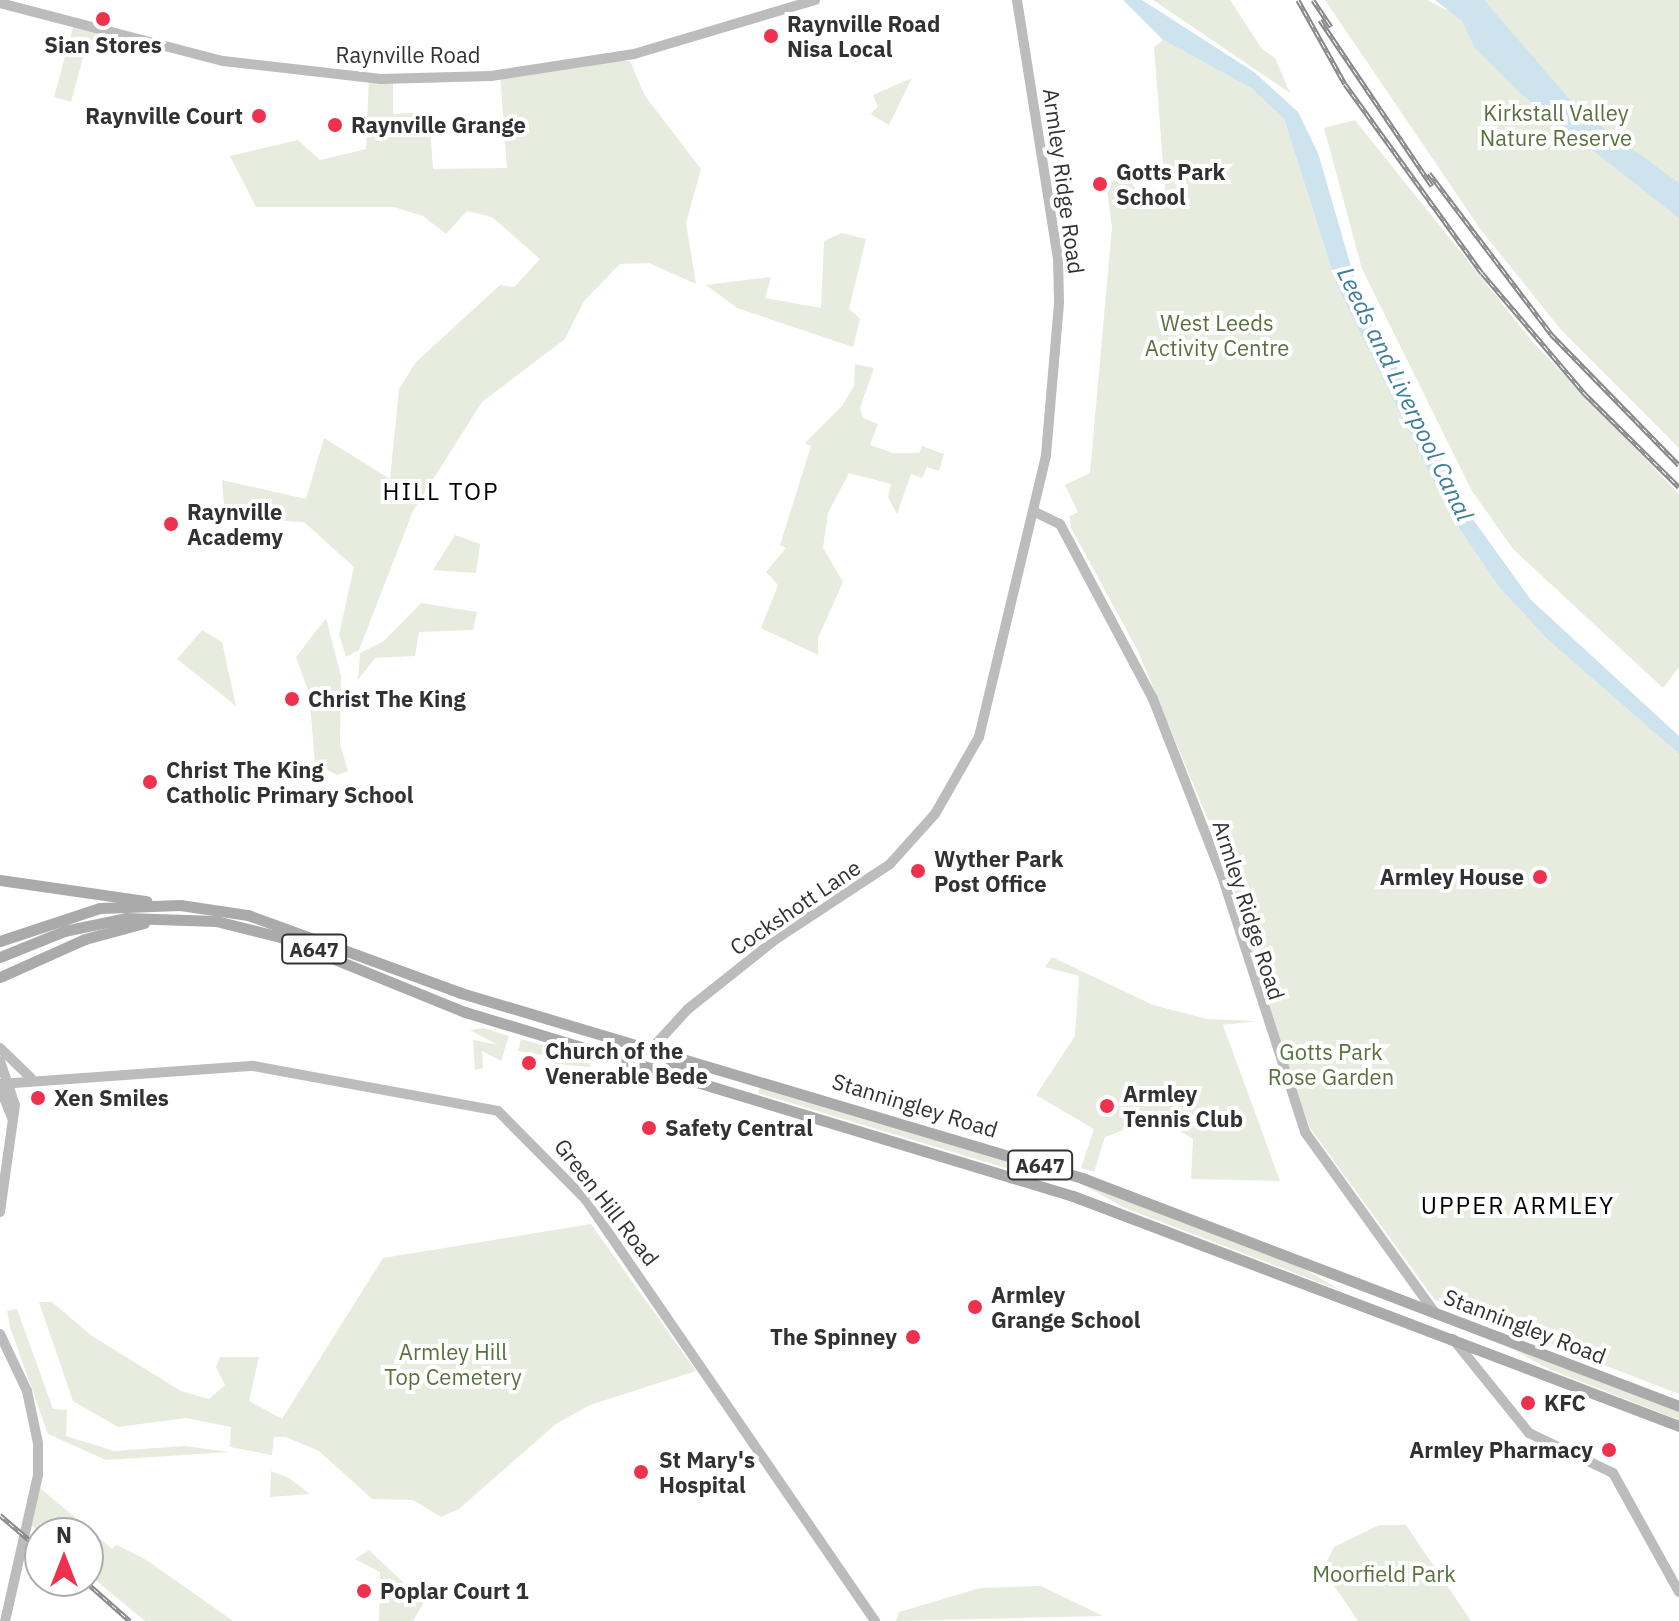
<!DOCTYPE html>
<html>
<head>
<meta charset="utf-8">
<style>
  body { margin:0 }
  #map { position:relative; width:1679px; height:1621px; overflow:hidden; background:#fff; font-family:"IBM Plex Sans",sans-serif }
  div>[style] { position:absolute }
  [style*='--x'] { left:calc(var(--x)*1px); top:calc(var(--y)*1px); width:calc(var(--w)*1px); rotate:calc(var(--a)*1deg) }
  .green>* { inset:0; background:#e7ecde }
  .water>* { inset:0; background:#cde4ef }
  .secondary>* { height:10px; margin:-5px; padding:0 5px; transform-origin:5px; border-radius:5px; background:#bcbcbc }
  .primary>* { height:11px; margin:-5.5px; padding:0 5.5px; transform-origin:5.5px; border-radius:5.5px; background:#aaa }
  .rail>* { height:5px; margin-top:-2.5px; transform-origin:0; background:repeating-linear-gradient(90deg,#fff 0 6px,#878787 0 12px); box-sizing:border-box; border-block:2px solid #878787 }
  .dots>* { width:22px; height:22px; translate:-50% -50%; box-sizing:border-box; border:4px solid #fff; border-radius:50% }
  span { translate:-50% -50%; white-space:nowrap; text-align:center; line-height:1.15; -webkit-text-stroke:8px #fff; paint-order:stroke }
  .shield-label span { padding:2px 6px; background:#fff; border:2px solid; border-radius:6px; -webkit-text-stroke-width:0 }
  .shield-label { font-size:20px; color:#323232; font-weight:700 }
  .poi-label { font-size:22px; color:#323232; font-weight:700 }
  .left { translate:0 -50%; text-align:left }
  .right { translate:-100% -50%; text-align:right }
  .street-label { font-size:22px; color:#323232 }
  .park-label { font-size:22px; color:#59713d }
  .water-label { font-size:24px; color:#3b7d9a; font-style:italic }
  .neighbourhood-label { font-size:24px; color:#000; letter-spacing:2px }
  .north { position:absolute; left:24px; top:1517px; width:80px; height:80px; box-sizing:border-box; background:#fff; border:2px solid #adadad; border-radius:50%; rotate:0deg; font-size:22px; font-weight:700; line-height:32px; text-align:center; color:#323232 }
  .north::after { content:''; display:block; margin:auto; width:28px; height:36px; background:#ed314e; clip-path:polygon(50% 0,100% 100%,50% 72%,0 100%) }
</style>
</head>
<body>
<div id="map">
  <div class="green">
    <div style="clip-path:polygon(1153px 0,1230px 0,1262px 49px,1275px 58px,1290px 93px)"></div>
    <div style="clip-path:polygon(1325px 0,1427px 0,1446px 10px,1465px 0,1679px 0,1679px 448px,1562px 331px,1481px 230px)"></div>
    <div style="clip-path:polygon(74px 24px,115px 35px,84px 54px,71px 102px,54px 97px)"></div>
    <div style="clip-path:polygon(1163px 40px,1251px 88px,1284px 119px,1337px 286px,1449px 513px,1498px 586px,1548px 640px,1679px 754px,1679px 1394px,1435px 1300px,1310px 1128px,1266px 1010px,1230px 873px,1138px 651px,1071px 528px,1070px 516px,1078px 512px,1065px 485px,1090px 473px,1112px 227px,1106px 182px,1130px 179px,1137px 192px,1165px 189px,1154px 47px)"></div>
    <div style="clip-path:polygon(592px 61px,630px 61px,645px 96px,701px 169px,686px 223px,696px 284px,649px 263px,620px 264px,584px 301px,565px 339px,482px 402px,413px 511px,359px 650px,346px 657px,339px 634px,354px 567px,304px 522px,225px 518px,222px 480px,306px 499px,324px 438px,390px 479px,399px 389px,416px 362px,500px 285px,514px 287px,540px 259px,492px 217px,467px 211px,446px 234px,423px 216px,394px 207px,256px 207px,230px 156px,298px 140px,320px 160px,366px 149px,369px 78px,393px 78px,393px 114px,429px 112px,433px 169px,507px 168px,500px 74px)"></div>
    <div style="clip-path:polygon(912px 78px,889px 125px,870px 114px,878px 107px,873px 95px)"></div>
    <div style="clip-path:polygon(1355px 120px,1532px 341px,1679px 494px,1679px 667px,1663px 688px,1513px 549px,1472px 491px,1362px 269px,1324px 128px)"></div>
    <div style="clip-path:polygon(842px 233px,866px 239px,849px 309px,860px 319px,853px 347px,737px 308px,706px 285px,771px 277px,765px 298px,821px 308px,824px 241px)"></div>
    <div style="clip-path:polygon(855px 364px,874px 368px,860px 408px,863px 418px,878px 424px,870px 445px,893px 453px,919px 453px,922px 446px,944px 454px,939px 471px,927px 467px,922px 478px,911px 474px,897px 514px,888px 497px,891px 484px,849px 473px,828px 513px,823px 548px,843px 582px,818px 638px,818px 655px,761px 628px,778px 585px,766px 572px,786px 548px,780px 545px,811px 446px,805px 443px,842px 406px,854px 386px)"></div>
    <div style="clip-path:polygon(455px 535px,480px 544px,476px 573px,433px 570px)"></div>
    <div style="clip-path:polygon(421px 603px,477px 612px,473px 630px,419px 632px,415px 656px,375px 658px,358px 680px,360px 653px,384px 641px)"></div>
    <div style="clip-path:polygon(326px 618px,341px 676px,340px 744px,348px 771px,337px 775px,315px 763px,309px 693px,296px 657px)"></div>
    <div style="clip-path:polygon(202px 630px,222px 642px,236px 706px,177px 659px)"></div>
    <div style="clip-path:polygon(1052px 957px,1153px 1005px,1207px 1019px,1256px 1021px,1223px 1025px,1280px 1181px,1191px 1179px,1193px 1139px,1157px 1117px,1105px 1137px,1094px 1172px,1081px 1168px,1094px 1129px,1036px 1095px,1075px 1036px,1079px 976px,1045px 967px)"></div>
    <div style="clip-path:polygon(483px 1028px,509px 1036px,501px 1061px,482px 1051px,483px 1068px,475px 1070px,473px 1040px,498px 1045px,470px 1030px)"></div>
    <div style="clip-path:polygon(521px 1039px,587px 1057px,591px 1067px,554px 1064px,555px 1057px,518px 1051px)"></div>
    <div style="clip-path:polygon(761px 1083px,999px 1156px,1042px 1179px,758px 1093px)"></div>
    <div style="clip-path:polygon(1074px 1180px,1296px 1264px,1342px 1291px,1125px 1208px)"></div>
    <div style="clip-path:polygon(591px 1224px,696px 1371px,590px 1405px,556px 1424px,459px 1509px,441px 1517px,413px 1500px,372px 1499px,319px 1451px,286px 1437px,274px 1437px,272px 1455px,230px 1447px,231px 1427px,186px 1418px,118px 1427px,73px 1401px,39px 1302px,52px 1302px,92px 1336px,181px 1391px,209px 1399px,225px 1385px,216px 1367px,220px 1357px,259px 1357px,249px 1401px,282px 1419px,383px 1258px)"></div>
    <div style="clip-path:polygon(17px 1309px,53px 1409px,67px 1410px,66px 1436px,114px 1451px,185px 1446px,229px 1452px,106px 1460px,48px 1434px,10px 1327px,7px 1311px)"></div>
    <div style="clip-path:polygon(1501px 1343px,1679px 1410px,1679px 1420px,1549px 1369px)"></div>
    <div style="clip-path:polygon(271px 1471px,289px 1478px,310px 1494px,270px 1497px)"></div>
    <div style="clip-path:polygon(39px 1487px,112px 1549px,117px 1545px,148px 1561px,233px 1621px,145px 1621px,88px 1574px,88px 1533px,41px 1533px,31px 1525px)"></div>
    <div style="clip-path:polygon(1379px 1525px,1406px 1525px,1471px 1621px,1358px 1621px,1323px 1569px,1334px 1547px)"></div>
    <div style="clip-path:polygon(369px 1550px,424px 1602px,413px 1621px,379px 1621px,380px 1572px,355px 1559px)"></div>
    <div style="clip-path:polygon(1041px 1586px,1103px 1616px,896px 1621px,899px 1612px,980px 1588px)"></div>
  </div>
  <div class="water">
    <div style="clip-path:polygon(1123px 0,1142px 0,1254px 72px,1298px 112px,1318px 153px,1357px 287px,1472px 518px,1531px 600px,1679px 736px,1679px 754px,1548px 640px,1498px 586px,1449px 513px,1337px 286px,1284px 119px,1251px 88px,1163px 40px)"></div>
    <div style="clip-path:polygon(1435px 0,1484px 0,1579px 110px,1679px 183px,1679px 218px,1522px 95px,1475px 48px,1462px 21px)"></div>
  </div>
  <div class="secondary">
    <div style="--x:0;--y:3;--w:230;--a:14.6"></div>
    <div style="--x:223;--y:61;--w:159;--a:6.5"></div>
    <div style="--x:381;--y:79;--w:110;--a:-1.6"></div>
    <div style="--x:491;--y:76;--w:145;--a:-8.7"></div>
    <div style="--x:634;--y:54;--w:189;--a:-16.6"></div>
    <div style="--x:1033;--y:511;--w:30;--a:26"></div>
    <div style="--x:1060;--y:524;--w:198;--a:62"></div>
    <div style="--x:1153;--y:699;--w:190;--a:68.7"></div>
    <div style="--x:1222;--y:876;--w:269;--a:72"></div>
    <div style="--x:1305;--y:1132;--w:223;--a:54.3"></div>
    <div style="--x:654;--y:1046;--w:50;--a:-47.4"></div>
    <div style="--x:688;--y:1009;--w:112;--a:-38.5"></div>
    <div style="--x:776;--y:939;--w:136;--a:-33.3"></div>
    <div style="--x:890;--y:864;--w:67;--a:-48"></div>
    <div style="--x:935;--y:814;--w:89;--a:-60.3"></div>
    <div style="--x:979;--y:737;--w:290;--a:-76.6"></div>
    <div style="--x:1046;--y:455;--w:154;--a:-85.1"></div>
    <div style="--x:1059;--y:302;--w:43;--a:-91.3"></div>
    <div style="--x:1058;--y:259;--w:262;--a:-99"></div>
    <div style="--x:0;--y:1048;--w:43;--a:44.1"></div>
    <div style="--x:0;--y:1061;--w:46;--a:71.2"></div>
    <div style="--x:15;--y:1105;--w:108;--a:98"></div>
    <div style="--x:0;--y:1084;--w:254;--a:-4.1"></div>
    <div style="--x:253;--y:1066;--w:249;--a:10.4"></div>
    <div style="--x:498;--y:1111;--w:125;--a:45.3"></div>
    <div style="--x:586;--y:1200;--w:511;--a:55.53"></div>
    <div style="--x:0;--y:1088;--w:31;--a:68"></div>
    <div style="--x:0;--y:1334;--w:63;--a:64.7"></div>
    <div style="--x:27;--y:1391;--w:53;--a:78.1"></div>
    <div style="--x:38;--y:1443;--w:32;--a:90"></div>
    <div style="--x:38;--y:1475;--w:150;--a:102.7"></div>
    <div style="--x:1453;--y:1339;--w:121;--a:51"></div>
    <div style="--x:1529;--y:1433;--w:93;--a:25.5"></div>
    <div style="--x:1613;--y:1473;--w:136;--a:61"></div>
  </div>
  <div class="primary">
    <div style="--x:0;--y:880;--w:148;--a:8.2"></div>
    <div style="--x:0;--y:941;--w:105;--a:-18.3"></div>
    <div style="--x:100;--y:908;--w:80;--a:-2.1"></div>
    <div style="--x:180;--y:905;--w:69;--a:8.4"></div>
    <div style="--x:248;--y:915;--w:227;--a:20.1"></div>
    <div style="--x:461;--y:993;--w:648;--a:16.59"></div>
    <div style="--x:1082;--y:1178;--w:639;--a:20.9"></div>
    <div style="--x:0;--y:957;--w:69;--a:-22.1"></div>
    <div style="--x:64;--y:931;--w:63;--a:-11.8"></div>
    <div style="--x:126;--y:918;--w:90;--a:1.9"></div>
    <div style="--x:216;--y:921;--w:66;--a:14"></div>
    <div style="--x:280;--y:937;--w:200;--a:22.1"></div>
    <div style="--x:465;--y:1012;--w:635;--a:16.84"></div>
    <div style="--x:1073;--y:1196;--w:648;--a:20.78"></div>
    <div style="--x:0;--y:977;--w:93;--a:-24.1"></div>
    <div style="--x:85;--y:939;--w:61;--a:-15.2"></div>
    <div style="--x:655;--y:1047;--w:48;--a:40"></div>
  </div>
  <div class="rail">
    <div style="--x:1298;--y:0;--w:96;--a:60.8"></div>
    <div style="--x:1345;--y:84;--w:233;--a:54.1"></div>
    <div style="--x:1482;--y:273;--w:159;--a:49.6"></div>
    <div style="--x:1585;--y:394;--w:132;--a:44.7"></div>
    <div style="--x:1313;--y:0;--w:32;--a:56"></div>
    <div style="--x:1320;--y:20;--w:200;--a:56"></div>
    <div style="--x:1429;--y:173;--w:202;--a:52.8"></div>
    <div style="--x:1551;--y:334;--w:183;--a:45.7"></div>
    <div style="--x:0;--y:1515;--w:52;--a:40.4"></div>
    <div style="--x:85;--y:1581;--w:60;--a:41.6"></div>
  </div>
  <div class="dots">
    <div style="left:103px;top:19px;background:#ed314e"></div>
    <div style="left:771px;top:36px;background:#ed314e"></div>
    <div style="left:259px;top:116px;background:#ed314e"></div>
    <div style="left:335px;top:125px;background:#ed314e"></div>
    <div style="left:1100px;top:184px;background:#ed314e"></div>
    <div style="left:171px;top:524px;background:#ed314e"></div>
    <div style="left:292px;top:699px;background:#ed314e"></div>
    <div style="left:150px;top:782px;background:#ed314e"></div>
    <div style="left:918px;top:871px;background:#ed314e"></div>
    <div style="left:1540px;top:877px;background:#ed314e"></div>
    <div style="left:529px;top:1063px;background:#ed314e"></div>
    <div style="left:38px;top:1098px;background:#ed314e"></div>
    <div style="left:1107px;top:1106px;background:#ed314e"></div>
    <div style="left:649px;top:1128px;background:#ed314e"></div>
    <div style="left:975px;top:1307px;background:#ed314e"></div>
    <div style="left:913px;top:1337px;background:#ed314e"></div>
    <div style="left:1528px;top:1403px;background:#ed314e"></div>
    <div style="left:1609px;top:1450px;background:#ed314e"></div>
    <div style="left:641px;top:1472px;background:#ed314e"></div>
    <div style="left:364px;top:1591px;background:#ed314e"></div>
  </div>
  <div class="shield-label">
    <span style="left:314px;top:949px">A647</span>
    <span style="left:1040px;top:1165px">A647</span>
  </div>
  <div class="poi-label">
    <span class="left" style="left:787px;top:36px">Raynville Road<br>Nisa Local</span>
    <span style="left:103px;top:45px">Sian Stores</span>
    <span class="right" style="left:243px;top:116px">Raynville Court</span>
    <span class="left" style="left:351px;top:125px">Raynville Grange</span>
    <span class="left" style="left:1116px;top:184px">Gotts Park<br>School</span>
    <span class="left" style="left:187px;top:524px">Raynville<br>Academy</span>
    <span class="left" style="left:308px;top:699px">Christ The King</span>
    <span class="left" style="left:166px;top:782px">Christ The King<br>Catholic Primary School</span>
    <span class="left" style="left:934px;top:871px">Wyther Park<br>Post Office</span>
    <span class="right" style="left:1524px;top:877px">Armley House</span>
    <span class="left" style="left:545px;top:1063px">Church of the<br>Venerable Bede</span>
    <span class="left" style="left:1123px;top:1106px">Armley<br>Tennis Club</span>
    <span class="left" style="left:54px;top:1098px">Xen Smiles</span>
    <span class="left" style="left:665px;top:1128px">Safety Central</span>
    <span class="left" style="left:991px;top:1307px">Armley<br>Grange School</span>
    <span class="right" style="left:897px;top:1337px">The Spinney</span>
    <span class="left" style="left:1544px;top:1403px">KFC</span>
    <span class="right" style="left:1593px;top:1450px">Armley Pharmacy</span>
    <span class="left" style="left:659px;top:1472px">St Mary's<br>Hospital</span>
    <span class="left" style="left:380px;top:1591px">Poplar Court 1</span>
  </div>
  <div class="street-label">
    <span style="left:408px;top:55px">Raynville Road</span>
    <span style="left:1064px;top:181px;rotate:82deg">Armley Ridge Road</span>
    <span style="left:795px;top:907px;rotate:-34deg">Cockshott Lane</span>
    <span style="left:1249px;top:910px;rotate:72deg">Armley Ridge Road</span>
    <span style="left:915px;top:1105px;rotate:17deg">Stanningley Road</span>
    <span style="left:607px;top:1202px;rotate:52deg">Green Hill Road</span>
    <span style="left:1525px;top:1326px;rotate:21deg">Stanningley Road</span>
  </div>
  <div class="park-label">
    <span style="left:1556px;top:125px">Kirkstall Valley<br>Nature Reserve</span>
    <span style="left:1217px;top:335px">West Leeds<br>Activity Centre</span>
    <span style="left:1331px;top:1064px">Gotts Park<br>Rose Garden</span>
    <span style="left:453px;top:1364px">Armley Hill<br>Top Cemetery</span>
    <span style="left:1384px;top:1574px">Moorfield Park</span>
  </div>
  <div class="water-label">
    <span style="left:1405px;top:394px;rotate:64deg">Leeds and Liverpool Canal</span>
  </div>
  <div class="neighbourhood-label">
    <span style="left:441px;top:492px">HILL TOP</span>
    <span style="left:1518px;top:1206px">UPPER ARMLEY</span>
  </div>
  <div class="north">N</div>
</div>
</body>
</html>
